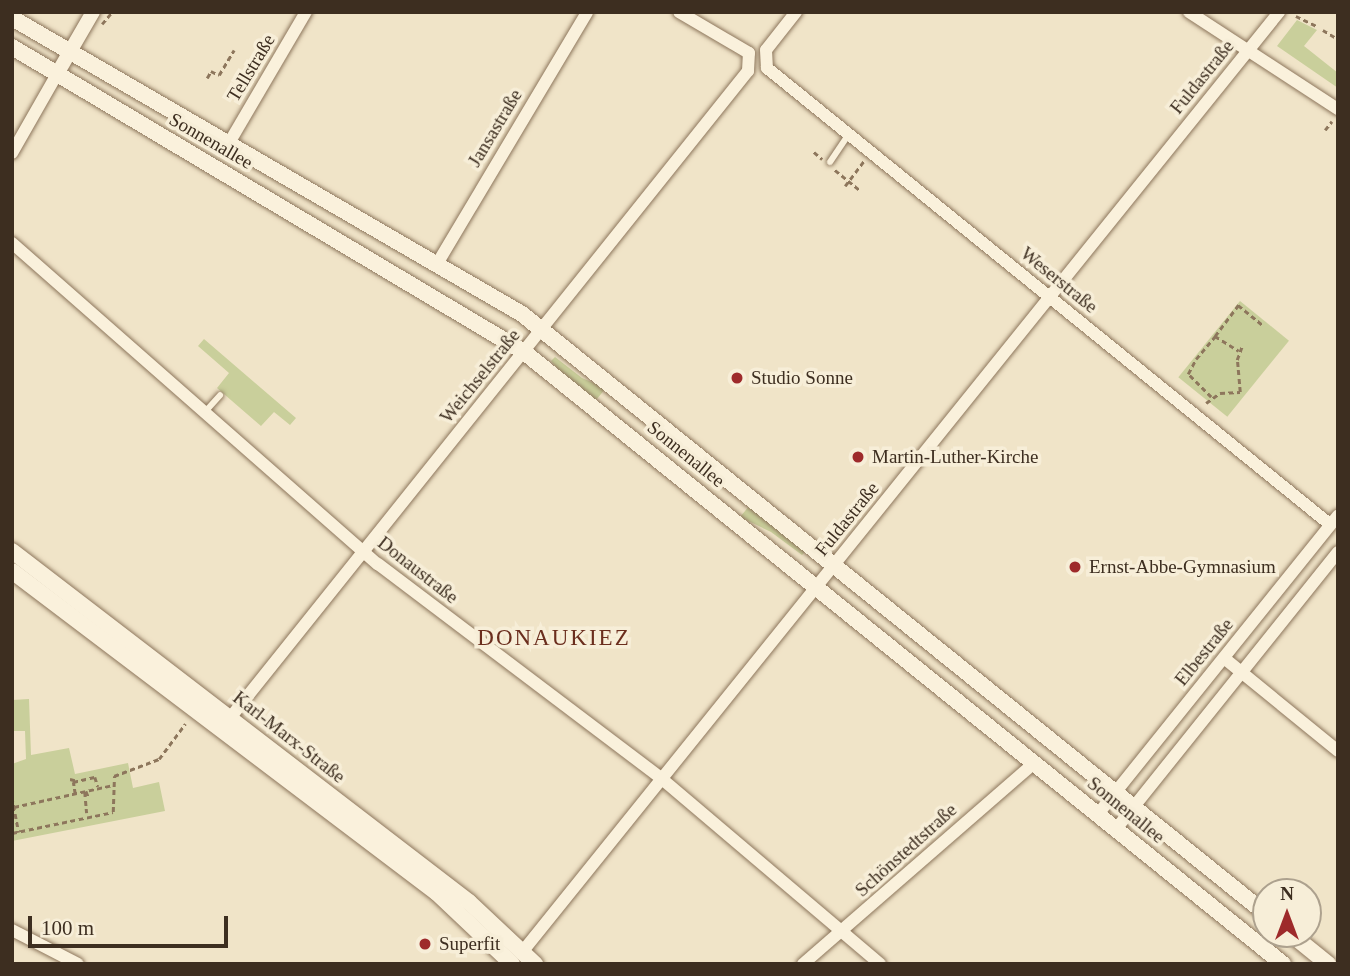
<!DOCTYPE html>
<html>
<head>
<meta charset="utf-8">
<style>
  body { margin:0 }
  #map { position:relative; width:1350px; height:976px; overflow:hidden; background:#f0e4c8; font-family:"Times New Roman",serif }
  div>[style] { position:absolute }
  [style*='--x'] { left:calc(var(--x)*1px); top:calc(var(--y)*1px); width:calc(var(--w)*1px); rotate:calc(var(--a)*1deg) }
  .green>* { inset:0; background:#c9cf9b; transform-origin:0 0 }
  .path>* { height:2.5px; margin-top:-1.25px; transform-origin:0; background:repeating-linear-gradient(90deg,#8d765c 0 5px,transparent 0 8.5px) }
  .roads { filter:drop-shadow(0 0 2px #8d765c) drop-shadow(0 0 2px #8d765c) }
  .service>* { height:6px; margin:-3px; padding:0 3px; transform-origin:3px; border-radius:3px; background:#faf1dc }
  .minor>* { height:12px; margin:-6px; padding:0 6px; transform-origin:6px; border-radius:6px; background:#faf1dc }
  .tertiary>* { height:14px; margin:-7px; padding:0 7px; transform-origin:7px; border-radius:7px; background:#faf1dc }
  .secondary>* { height:16px; margin:-8px; padding:0 8px; transform-origin:8px; border-radius:8px; background:#faf1dc }
  .dots>* { width:19px; height:19px; translate:-50% -50%; box-sizing:border-box; border:4px solid #f7eed8; border-radius:50% }
  span { translate:-50% -50%; white-space:nowrap; text-align:center; line-height:1.15; -webkit-text-stroke:7px #f7eed8; paint-order:stroke }
  .street-label { font-size:19px; color:#3d2e20 }
  .poi-label { font-size:19px; color:#3d2e20 }
  .left { translate:0 -50%; text-align:left }
  .quarter-label { font-size:23px; color:#6b2e1e; letter-spacing:2px }
  .frame { position:absolute; inset:0; border:14px solid #3d2e20; pointer-events:none }
  .north { position:absolute; left:1252px; top:878px; width:70px; height:70px; box-sizing:border-box; background:#f7eed8; border:2px solid #ada18e; border-radius:50%; rotate:0deg; font-size:19px; font-weight:700; line-height:28px; text-align:center; color:#3d2e20 }
  .north::after { content:''; display:block; margin:auto; width:24px; height:32px; background:#9e2a2b; clip-path:polygon(50% 0,100% 100%,50% 72%,0 100%) }
  .scale { position:absolute; left:28px; top:916px; width:200px; height:32px; box-sizing:border-box; border:4px solid #3d2e20; border-top:0; padding-left:9px; font-size:21px; line-height:24px; white-space:nowrap; color:#3d2e20; -webkit-text-stroke:5px #f7eed8; paint-order:stroke }
</style>
</head>
<body>
<div id="map">
  <div class="green">
    <div style="clip-path:polygon(1297px 20px,1317px 30px,1304px 46px,1338px 73px,1338px 88px,1277px 46px)"></div>
    <div style="left:1240px;top:301px;width:63px;height:98px;rotate:39deg"></div>
    <div style="clip-path:polygon(204px 339px,296px 418px,290px 425px,274px 412px,261px 426px,217px 388px,229px 373px,198px 346px)"></div>
    <div style="clip-path:polygon(555px 357px,582px 378px,606px 388px,596px 400px,557px 368px,551px 361px)"></div>
    <div style="clip-path:polygon(750px 505px,806px 551px,802px 555px,771px 532px,740px 517px)"></div>
    <div style="clip-path:polygon(29px 699px,31px 755px,69px 748px,75px 774px,128px 763px,133px 788px,159px 782px,165px 811px,12px 841px,12px 764px,26px 759px,25px 731px,12px 731px,12px 700px)"></div>
  </div>
  <div class="path">
    <div style="--x:1296;--y:16;--w:25;--a:26"></div>
    <div style="--x:102;--y:24;--w:16;--a:-50"></div>
    <div style="--x:1323;--y:30;--w:17;--a:31"></div>
    <div style="--x:207;--y:78;--w:8;--a:-60"></div>
    <div style="--x:211;--y:71;--w:9;--a:27"></div>
    <div style="--x:219;--y:75;--w:29;--a:-59"></div>
    <div style="--x:1325;--y:130;--w:11;--a:-52"></div>
    <div style="--x:814;--y:152;--w:11;--a:41"></div>
    <div style="--x:835;--y:170;--w:32;--a:39"></div>
    <div style="--x:845;--y:186;--w:31;--a:-53"></div>
    <div style="--x:1215;--y:336;--w:39;--a:-53"></div>
    <div style="--x:1238;--y:305;--w:33;--a:39"></div>
    <div style="--x:1211;--y:397;--w:33;--a:-135"></div>
    <div style="--x:1188;--y:374;--w:17;--a:-62"></div>
    <div style="--x:1196;--y:359;--w:30;--a:-50"></div>
    <div style="--x:1215;--y:336;--w:28;--a:32"></div>
    <div style="--x:1206;--y:403;--w:17;--a:-36"></div>
    <div style="--x:1220;--y:393;--w:20;--a:-3"></div>
    <div style="--x:1240;--y:392;--w:32;--a:-95"></div>
    <div style="--x:1237;--y:360;--w:15;--a:-70"></div>
    <div style="--x:272;--y:735;--w:8;--a:-50"></div>
    <div style="--x:70;--y:779;--w:8;--a:14"></div>
    <div style="--x:86;--y:791;--w:8;--a:67"></div>
    <div style="--x:85;--y:792;--w:21;--a:85"></div>
    <div style="--x:75;--y:794;--w:12;--a:-99"></div>
    <div style="--x:73;--y:782;--w:23;--a:-13"></div>
    <div style="--x:95;--y:777;--w:10;--a:73"></div>
    <div style="--x:12;--y:797;--w:36;--a:79"></div>
    <div style="--x:14;--y:807;--w:101;--a:-12.5"></div>
    <div style="--x:12;--y:833;--w:103;--a:-11.7"></div>
    <div style="--x:113;--y:812;--w:36;--a:-88"></div>
    <div style="--x:114;--y:776;--w:48;--a:-20.7"></div>
    <div style="--x:159;--y:759;--w:44;--a:-53.4"></div>
  </div>
  <div class="roads">
    <div class="service">
      <div style="--x:830;--y:162;--w:32;--a:-56"></div>
      <div style="--x:204;--y:413;--w:24;--a:-48"></div>
    </div>
    <div class="minor">
      <div style="--x:796;--y:12;--w:48;--a:128.3"></div>
      <div style="--x:766;--y:50;--w:18;--a:87"></div>
      <div style="--x:767;--y:68;--w:721;--a:39.03"></div>
      <div style="--x:1189;--y:12;--w:178;--a:33.1"></div>
      <div style="--x:229;--y:143;--w:152;--a:-59.6"></div>
      <div style="--x:12;--y:153;--w:91;--a:-60.3"></div>
      <div style="--x:12;--y:243;--w:487;--a:41.3"></div>
      <div style="--x:378;--y:564;--w:356;--a:37.1"></div>
      <div style="--x:662;--y:779;--w:286;--a:40.3"></div>
      <div style="--x:437;--y:264;--w:293;--a:-59.2"></div>
      <div style="--x:1224;--y:658;--w:147;--a:39.2"></div>
      <div style="--x:230;--y:718;--w:829;--a:-51.32"></div>
      <div style="--x:748;--y:71;--w:18;--a:-87"></div>
      <div style="--x:749;--y:53;--w:81;--a:-149.6"></div>
      <div style="--x:1098;--y:814;--w:383;--a:-51.2"></div>
      <div style="--x:1116;--y:829;--w:355;--a:-51.3"></div>
      <div style="--x:12;--y:930;--w:74;--a:27.3"></div>
      <div style="--x:523;--y:951;--w:1206;--a:-51.16"></div>
      <div style="--x:803;--y:964;--w:306;--a:-41"></div>
    </div>
    <div class="tertiary">
      <div style="--x:57;--y:74;--w:72;--a:-59.9"></div>
    </div>
    <div class="secondary">
      <div style="--x:12;--y:18;--w:590;--a:30.13"></div>
      <div style="--x:522;--y:314;--w:956;--a:38.88"></div>
      <div style="--x:12;--y:47;--w:596;--a:30.78"></div>
      <div style="--x:524;--y:352;--w:975;--a:38.88"></div>
      <div style="--x:12;--y:551;--w:576;--a:37.53"></div>
      <div style="--x:469;--y:902;--w:91;--a:43.2"></div>
      <div style="--x:12;--y:571;--w:533;--a:37.15"></div>
      <div style="--x:437;--y:893;--w:103;--a:43.4"></div>
      <div style="--x:1291;--y:934;--w:48;--a:39"></div>
    </div>
  </div>
  <div class="dots">
    <div style="left:737px;top:378px;background:#9e2a2b"></div>
    <div style="left:858px;top:457px;background:#9e2a2b"></div>
    <div style="left:1075px;top:567px;background:#9e2a2b"></div>
    <div style="left:425px;top:944px;background:#9e2a2b"></div>
  </div>
  <div class="street-label">
    <span style="left:251px;top:68px;rotate:-59deg">Tellstraße</span>
    <span style="left:1202px;top:77px;rotate:-51deg">Fuldastraße</span>
    <span style="left:495px;top:128px;rotate:-59deg">Jansastraße</span>
    <span style="left:211px;top:141px;rotate:30deg">Sonnenallee</span>
    <span style="left:1059px;top:280px;rotate:39deg">Weserstraße</span>
    <span style="left:480px;top:376px;rotate:-51deg">Weichselstraße</span>
    <span style="left:686px;top:454px;rotate:39deg">Sonnenallee</span>
    <span style="left:847px;top:519px;rotate:-51deg">Fuldastraße</span>
    <span style="left:418px;top:570px;rotate:38deg">Donaustraße</span>
    <span style="left:1204px;top:652px;rotate:-51deg">Elbestraße</span>
    <span style="left:289px;top:737px;rotate:38deg">Karl-Marx-Straße</span>
    <span style="left:1126px;top:810px;rotate:39deg">Sonnenallee</span>
    <span style="left:906px;top:850px;rotate:-42deg">Schönstedtstraße</span>
  </div>
  <div class="poi-label">
    <span class="left" style="left:751px;top:378px">Studio Sonne</span>
    <span class="left" style="left:872px;top:457px">Martin-Luther-Kirche</span>
    <span class="left" style="left:1089px;top:567px">Ernst-Abbe-Gymnasium</span>
    <span class="left" style="left:439px;top:944px">Superfit</span>
  </div>
  <div class="quarter-label">
    <span style="left:554px;top:638px">DONAUKIEZ</span>
  </div>
  <div class="frame"></div>
  <div class="north">N</div>
  <div class="scale">100 m</div>
</div>
</body>
</html>
